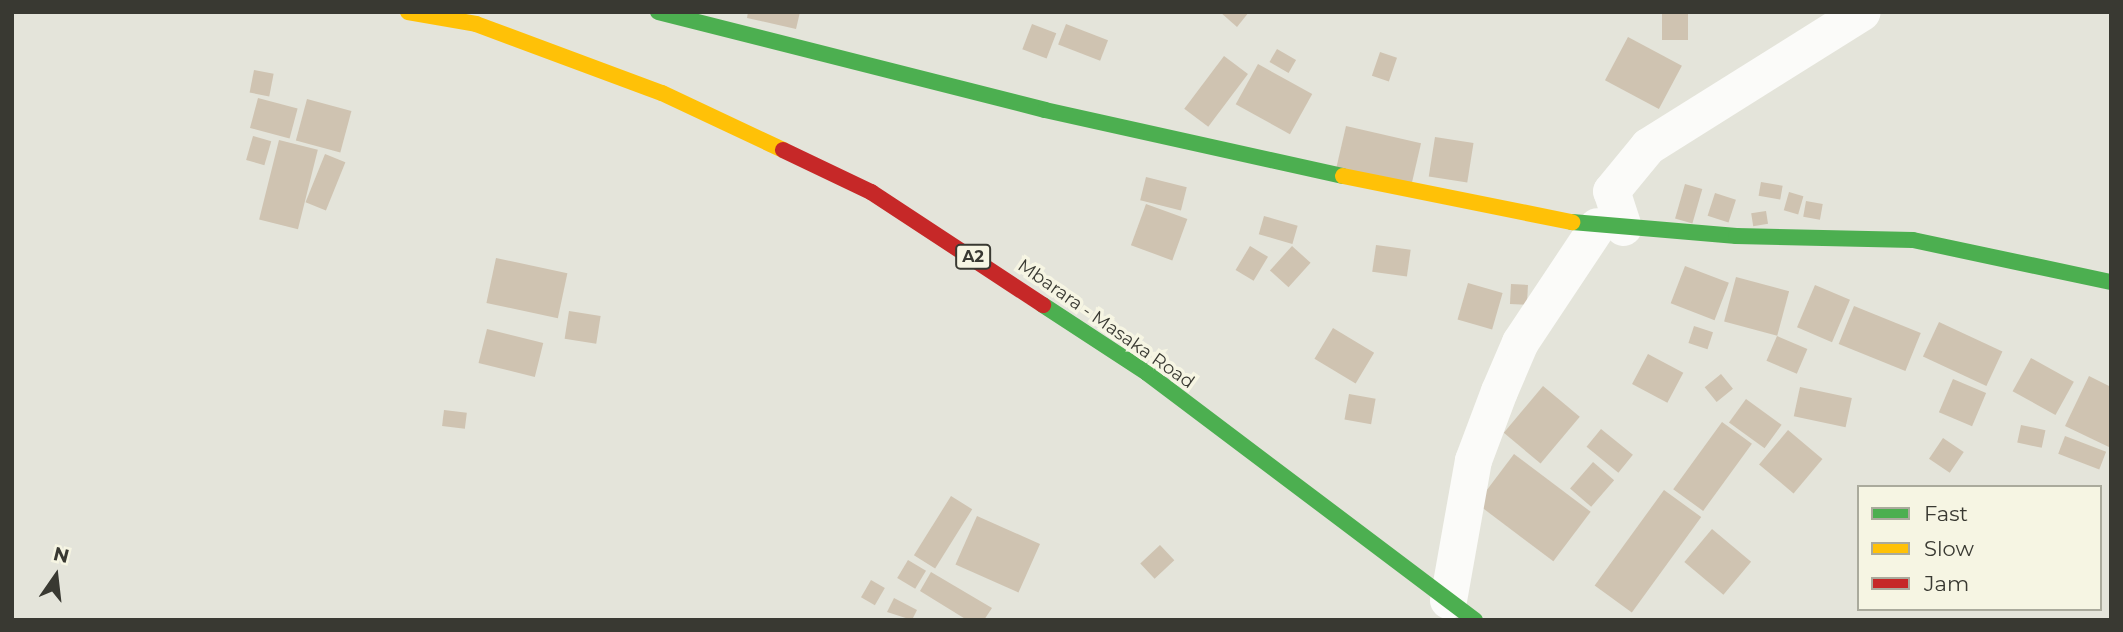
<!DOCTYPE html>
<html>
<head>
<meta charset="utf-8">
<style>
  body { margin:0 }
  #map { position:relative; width:2123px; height:632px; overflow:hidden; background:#e4e4da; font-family:Montserrat,sans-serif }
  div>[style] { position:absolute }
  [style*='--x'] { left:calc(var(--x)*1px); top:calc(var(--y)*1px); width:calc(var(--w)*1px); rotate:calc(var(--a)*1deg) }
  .building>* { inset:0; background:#cfc3b1; transform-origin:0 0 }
  .street>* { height:37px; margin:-18.5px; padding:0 18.5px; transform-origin:18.5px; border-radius:18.5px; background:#fbfbf9 }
  .fast>* { height:16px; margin:-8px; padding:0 8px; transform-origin:8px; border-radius:8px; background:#4caf50 }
  .slow>* { height:16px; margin:-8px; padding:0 8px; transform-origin:8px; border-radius:8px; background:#ffc107 }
  .jam>* { height:16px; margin:-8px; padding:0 8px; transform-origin:8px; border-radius:8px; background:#c62828 }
  span { translate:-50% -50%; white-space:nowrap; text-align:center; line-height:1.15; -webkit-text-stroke:7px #f6f5e3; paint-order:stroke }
  .shield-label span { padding:2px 5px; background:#f6f5e3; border:2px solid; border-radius:5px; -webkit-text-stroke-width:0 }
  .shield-label { font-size:16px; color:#393932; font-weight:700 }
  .street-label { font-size:18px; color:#393932 }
  .frame { position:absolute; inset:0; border:14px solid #393932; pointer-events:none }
  .legend { position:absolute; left:1857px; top:485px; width:245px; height:126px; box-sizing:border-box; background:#f6f5e3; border:2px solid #aaaa9c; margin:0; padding:9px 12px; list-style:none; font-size:21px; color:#393932 }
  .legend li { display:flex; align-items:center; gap:14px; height:35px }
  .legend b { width:35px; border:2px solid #aaaa9c }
  .north { position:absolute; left:21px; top:541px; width:70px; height:70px; -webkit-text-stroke:5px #f6f5e3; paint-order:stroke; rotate:14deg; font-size:19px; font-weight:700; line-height:28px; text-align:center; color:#393932 }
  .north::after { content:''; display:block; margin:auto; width:24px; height:32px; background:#393932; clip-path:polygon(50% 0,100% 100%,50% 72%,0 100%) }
</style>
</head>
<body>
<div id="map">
  <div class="building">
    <div style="clip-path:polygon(748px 12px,800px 12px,796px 29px,747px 18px)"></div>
    <div style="clip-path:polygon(1220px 12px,1249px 12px,1237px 27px)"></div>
    <div style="left:1662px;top:12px;width:26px;height:28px"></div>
    <div style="left:1032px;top:24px;width:26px;height:27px;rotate:21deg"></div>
    <div style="left:1066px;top:24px;width:45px;height:22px;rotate:21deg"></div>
    <div style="left:1628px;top:37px;width:61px;height:49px;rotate:28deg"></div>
    <div style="left:1277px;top:49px;width:22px;height:15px;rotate:30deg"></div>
    <div style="left:1380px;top:52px;width:18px;height:25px;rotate:19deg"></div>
    <div style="left:1224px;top:56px;width:30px;height:66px;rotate:37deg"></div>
    <div style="left:1258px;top:64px;width:62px;height:46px;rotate:29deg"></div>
    <div style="left:254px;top:70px;width:20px;height:23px;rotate:11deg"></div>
    <div style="left:258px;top:98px;width:41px;height:31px;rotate:15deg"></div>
    <div style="left:307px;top:99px;width:46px;height:43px;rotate:15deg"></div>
    <div style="left:1346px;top:126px;width:77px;height:54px;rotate:13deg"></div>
    <div style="left:253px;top:136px;width:19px;height:25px;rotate:16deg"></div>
    <div style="left:1435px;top:137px;width:39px;height:40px;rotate:9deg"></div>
    <div style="left:279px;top:140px;width:40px;height:82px;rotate:14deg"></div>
    <div style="left:325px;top:154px;width:22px;height:52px;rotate:22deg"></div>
    <div style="left:1146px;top:177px;width:42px;height:24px;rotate:14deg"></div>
    <div style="left:1761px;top:182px;width:22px;height:14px;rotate:10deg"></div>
    <div style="left:1685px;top:184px;width:18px;height:36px;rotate:16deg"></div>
    <div style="left:1789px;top:192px;width:15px;height:19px;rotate:16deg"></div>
    <div style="left:1715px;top:193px;width:22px;height:24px;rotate:18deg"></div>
    <div style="left:1806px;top:201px;width:17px;height:16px;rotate:10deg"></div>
    <div style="left:1146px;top:204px;width:44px;height:44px;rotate:20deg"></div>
    <div style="left:1766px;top:211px;width:13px;height:15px;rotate:81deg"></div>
    <div style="left:1264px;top:216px;width:35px;height:19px;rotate:16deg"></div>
    <div style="left:1376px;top:245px;width:35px;height:27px;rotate:8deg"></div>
    <div style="left:1250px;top:246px;width:21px;height:28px;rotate:31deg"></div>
    <div style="left:1292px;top:246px;width:25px;height:33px;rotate:42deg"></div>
    <div style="left:496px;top:258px;width:73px;height:46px;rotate:12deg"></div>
    <div style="left:1685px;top:266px;width:47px;height:40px;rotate:21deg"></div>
    <div style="left:1736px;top:277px;width:55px;height:46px;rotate:15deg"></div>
    <div style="left:1468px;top:283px;width:36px;height:38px;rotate:16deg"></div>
    <div style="left:1511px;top:284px;width:17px;height:20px;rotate:3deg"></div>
    <div style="left:1815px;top:285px;width:38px;height:46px;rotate:23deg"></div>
    <div style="left:1854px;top:306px;width:72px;height:41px;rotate:22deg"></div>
    <div style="left:569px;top:311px;width:32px;height:28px;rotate:9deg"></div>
    <div style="left:1939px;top:322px;width:70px;height:38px;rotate:25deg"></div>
    <div style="left:1694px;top:326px;width:20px;height:18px;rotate:18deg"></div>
    <div style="left:1333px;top:328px;width:48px;height:36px;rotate:31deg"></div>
    <div style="left:487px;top:329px;width:58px;height:35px;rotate:14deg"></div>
    <div style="left:1777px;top:336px;width:33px;height:27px;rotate:23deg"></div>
    <div style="left:1648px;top:354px;width:40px;height:34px;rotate:28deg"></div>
    <div style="left:2031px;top:358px;width:49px;height:38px;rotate:29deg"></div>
    <div style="left:1721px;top:374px;width:19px;height:21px;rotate:51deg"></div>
    <div style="clip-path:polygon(2089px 376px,2111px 387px,2111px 448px,2065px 426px)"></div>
    <div style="left:1953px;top:379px;width:36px;height:36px;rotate:23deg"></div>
    <div style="left:1543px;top:386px;width:48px;height:61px;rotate:40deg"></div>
    <div style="left:1800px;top:387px;width:53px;height:30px;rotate:12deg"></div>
    <div style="left:1349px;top:394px;width:27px;height:26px;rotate:10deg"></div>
    <div style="left:1746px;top:399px;width:44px;height:29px;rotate:36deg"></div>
    <div style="left:444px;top:410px;width:23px;height:16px;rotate:7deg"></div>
    <div style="left:1722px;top:422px;width:37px;height:83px;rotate:36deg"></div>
    <div style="left:2021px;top:425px;width:25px;height:18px;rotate:12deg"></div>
    <div style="left:1601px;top:429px;width:41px;height:23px;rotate:39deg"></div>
    <div style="left:1788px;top:430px;width:45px;height:45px;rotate:40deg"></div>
    <div style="left:2065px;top:436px;width:44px;height:19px;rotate:21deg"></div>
    <div style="left:1943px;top:438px;width:25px;height:25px;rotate:34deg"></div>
    <div style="left:1514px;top:454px;width:96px;height:62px;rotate:37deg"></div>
    <div style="left:1593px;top:462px;width:28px;height:35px;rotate:41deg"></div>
    <div style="left:1664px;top:490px;width:46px;height:118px;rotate:36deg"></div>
    <div style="left:951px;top:496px;width:25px;height:70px;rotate:32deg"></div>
    <div style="left:977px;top:516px;width:69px;height:53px;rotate:24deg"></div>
    <div style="left:1712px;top:529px;width:51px;height:43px;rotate:40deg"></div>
    <div style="left:1160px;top:545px;width:21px;height:27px;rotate:47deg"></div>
    <div style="left:908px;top:560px;width:21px;height:21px;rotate:31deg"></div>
    <div style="clip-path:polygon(931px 572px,992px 608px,984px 620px,967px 620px,920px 591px)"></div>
    <div style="left:871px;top:580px;width:16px;height:20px;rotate:30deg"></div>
    <div style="clip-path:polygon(894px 598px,917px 610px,912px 620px,887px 612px)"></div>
  </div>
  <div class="street">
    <div style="--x:1623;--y:227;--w:38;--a:-108"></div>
    <div style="--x:1611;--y:191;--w:58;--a:-50.6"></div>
    <div style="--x:1648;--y:146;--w:252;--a:-32.1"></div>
    <div style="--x:1448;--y:600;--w:142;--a:-79.9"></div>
    <div style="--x:1473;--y:460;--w:74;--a:-69.4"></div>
    <div style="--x:1499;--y:391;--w:53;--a:-66.8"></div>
    <div style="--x:1520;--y:342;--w:139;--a:-56.4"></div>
  </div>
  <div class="fast">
    <div style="--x:658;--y:12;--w:399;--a:14.2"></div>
    <div style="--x:1045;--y:110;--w:305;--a:12.5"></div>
    <div style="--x:1572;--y:222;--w:165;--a:4.9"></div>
    <div style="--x:1736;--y:236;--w:177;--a:1.3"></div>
    <div style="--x:1913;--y:240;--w:202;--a:12"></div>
    <div style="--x:1043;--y:305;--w:124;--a:33.2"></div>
    <div style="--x:1147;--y:373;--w:411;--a:37"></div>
  </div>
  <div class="slow">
    <div style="--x:408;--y:12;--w:69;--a:10"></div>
    <div style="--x:476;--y:24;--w:198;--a:20.4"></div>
    <div style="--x:662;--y:93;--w:134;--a:25.2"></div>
    <div style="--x:1343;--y:176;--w:234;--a:11.4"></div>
  </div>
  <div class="jam">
    <div style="--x:783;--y:150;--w:98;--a:25.5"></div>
    <div style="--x:871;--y:192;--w:206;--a:33.3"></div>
  </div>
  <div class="shield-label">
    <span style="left:973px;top:257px">A2</span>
  </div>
  <div class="street-label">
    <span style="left:1106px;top:324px;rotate:35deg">Mbarara - Masaka Road</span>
  </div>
  <div class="frame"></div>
  <ul class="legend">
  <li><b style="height:9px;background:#4caf50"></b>Fast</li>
  <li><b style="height:9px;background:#ffc107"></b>Slow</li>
  <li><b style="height:9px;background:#c62828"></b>Jam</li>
  </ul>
  <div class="north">N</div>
</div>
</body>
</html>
